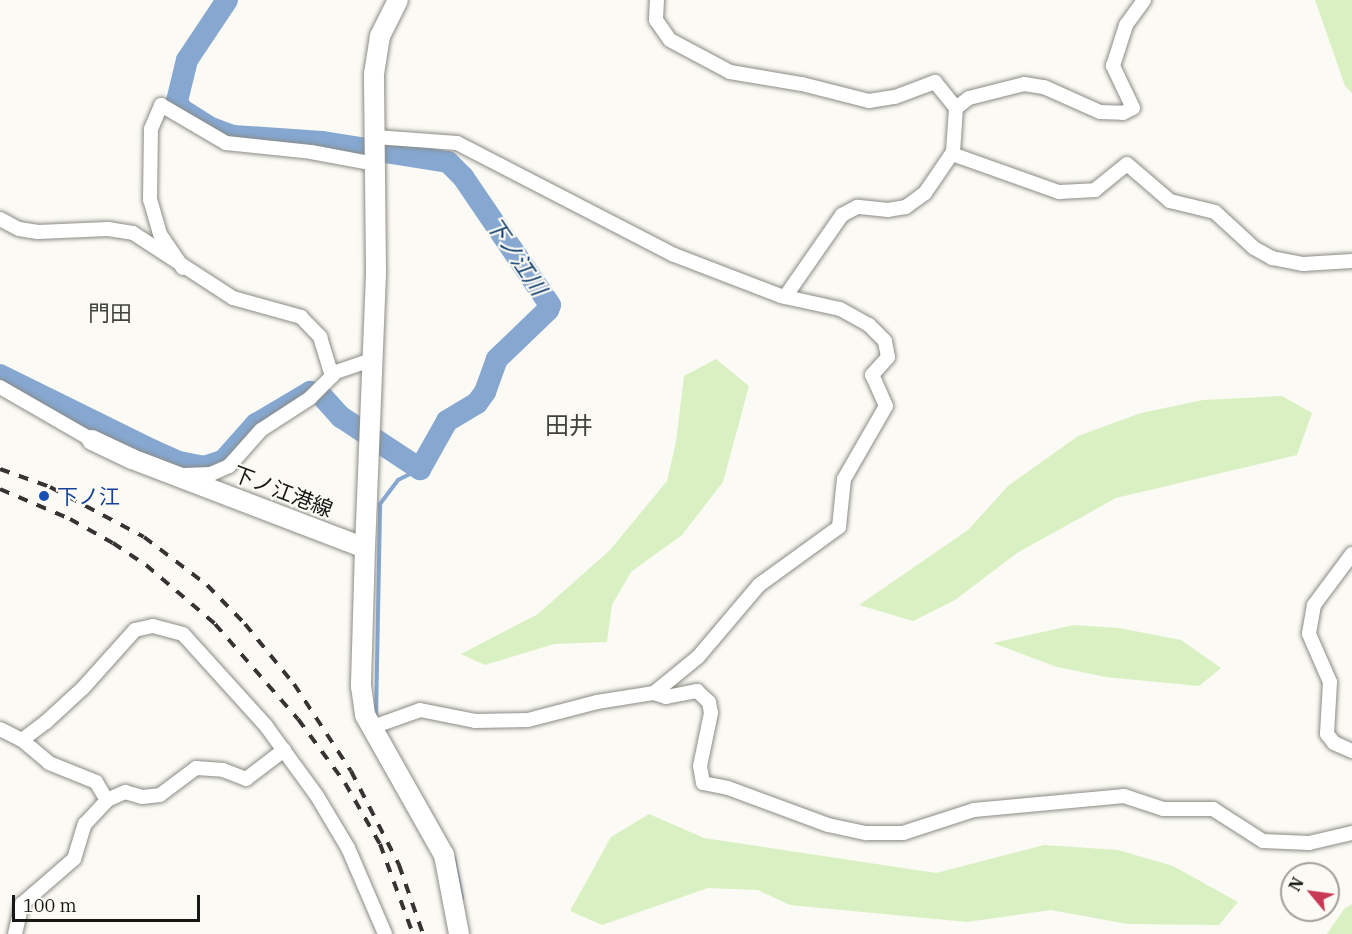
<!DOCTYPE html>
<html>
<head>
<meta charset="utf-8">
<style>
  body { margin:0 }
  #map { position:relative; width:1352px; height:934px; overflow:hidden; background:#fbfaf4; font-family:"IBM Plex Serif","Noto Sans JP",serif }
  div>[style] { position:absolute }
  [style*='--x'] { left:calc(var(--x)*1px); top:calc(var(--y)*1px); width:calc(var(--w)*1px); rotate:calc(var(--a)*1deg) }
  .green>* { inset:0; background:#d9f1c2 }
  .stream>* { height:4px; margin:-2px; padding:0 2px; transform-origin:2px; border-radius:2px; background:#85a7d0 }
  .river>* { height:22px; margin:-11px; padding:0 11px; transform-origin:11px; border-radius:11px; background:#85a7d0 }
  .roads { filter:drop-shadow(0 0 2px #8b8b86) drop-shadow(0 0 2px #8b8b86) }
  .street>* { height:14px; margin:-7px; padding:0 7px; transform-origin:7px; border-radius:7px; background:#fff }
  .secondary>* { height:20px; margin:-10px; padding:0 10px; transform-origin:10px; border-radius:10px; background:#fff }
  .rail>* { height:4px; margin-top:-2px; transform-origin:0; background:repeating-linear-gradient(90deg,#353432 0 10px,transparent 0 20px) }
  .dots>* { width:16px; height:16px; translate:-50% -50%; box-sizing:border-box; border:3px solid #fbfaf4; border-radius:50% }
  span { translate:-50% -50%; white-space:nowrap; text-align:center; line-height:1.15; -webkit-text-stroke:4.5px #fbfaf4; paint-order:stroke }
  .street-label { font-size:21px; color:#171715 }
  .transit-label { font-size:21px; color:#164399 }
  .left { translate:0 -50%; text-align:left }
  .water-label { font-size:22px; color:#083a6d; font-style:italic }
  .neighbourhood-label { font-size:22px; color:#43433e }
  .quarter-label { font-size:24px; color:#43433e }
  .north { position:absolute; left:1280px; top:862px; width:60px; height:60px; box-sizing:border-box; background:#fbfaf4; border:2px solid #a09f9b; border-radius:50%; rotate:299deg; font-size:16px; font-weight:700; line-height:24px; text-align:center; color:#171715 }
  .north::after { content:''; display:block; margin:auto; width:21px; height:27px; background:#c93955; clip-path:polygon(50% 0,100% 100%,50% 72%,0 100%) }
  .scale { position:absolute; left:12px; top:895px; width:188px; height:27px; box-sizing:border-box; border:3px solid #171715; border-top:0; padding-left:8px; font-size:18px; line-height:21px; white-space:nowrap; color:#171715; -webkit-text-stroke:4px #fbfaf4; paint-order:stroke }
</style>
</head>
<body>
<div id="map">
  <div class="green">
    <div style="clip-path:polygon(1315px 0,1352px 0,1352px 93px,1345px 86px)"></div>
    <div style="clip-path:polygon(716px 359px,749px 386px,723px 482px,682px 535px,631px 572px,612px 605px,607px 642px,554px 644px,485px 665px,461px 654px,538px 614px,610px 550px,667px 481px,676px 442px,684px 376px)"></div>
    <div style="clip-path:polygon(1282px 396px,1312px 413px,1297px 455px,1116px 498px,1017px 553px,955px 600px,913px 621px,859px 605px,968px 530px,1008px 486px,1078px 436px,1141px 413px,1203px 400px)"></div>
    <div style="clip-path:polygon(1074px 625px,1119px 628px,1181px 640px,1221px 668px,1199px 686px,1106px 677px,1057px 667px,993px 643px)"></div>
    <div style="clip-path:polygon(649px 814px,704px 838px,936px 873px,1044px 845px,1118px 850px,1173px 866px,1238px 902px,1219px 925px,1127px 924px,1051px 910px,967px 922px,790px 905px,758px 890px,708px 888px,602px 925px,570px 911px,611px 837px)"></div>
    <div style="clip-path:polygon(1352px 904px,1352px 934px,1327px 934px,1344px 909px)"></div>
  </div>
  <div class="stream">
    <div style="--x:376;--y:718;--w:214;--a:-88.9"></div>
    <div style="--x:380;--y:504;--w:30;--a:-53"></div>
    <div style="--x:398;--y:480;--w:25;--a:-27"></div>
    <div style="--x:454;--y:858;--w:41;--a:78.7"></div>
  </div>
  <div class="river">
    <div style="--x:0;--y:375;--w:169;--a:26.3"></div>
    <div style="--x:152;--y:450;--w:30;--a:24"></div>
    <div style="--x:179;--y:462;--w:25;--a:11"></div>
    <div style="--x:204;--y:467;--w:20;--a:-18"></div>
    <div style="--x:223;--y:461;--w:50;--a:-48.3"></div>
    <div style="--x:256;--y:424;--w:63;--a:-30.7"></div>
    <div style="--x:310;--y:392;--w:11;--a:15"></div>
    <div style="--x:321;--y:395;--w:30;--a:48"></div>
    <div style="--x:341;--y:417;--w:95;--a:33.4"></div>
    <div style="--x:420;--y:469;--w:55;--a:-60.6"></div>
    <div style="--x:447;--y:421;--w:35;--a:-31"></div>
    <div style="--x:477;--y:403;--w:14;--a:-54"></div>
    <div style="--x:485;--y:392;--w:35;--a:-70"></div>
    <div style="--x:497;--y:359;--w:71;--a:-43.9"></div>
    <div style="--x:548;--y:310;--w:5;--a:-68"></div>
    <div style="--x:550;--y:305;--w:155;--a:-124.2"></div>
    <div style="--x:463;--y:177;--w:21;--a:-135"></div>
    <div style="--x:448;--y:162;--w:128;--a:-171"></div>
    <div style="--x:322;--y:142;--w:89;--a:-176.1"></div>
    <div style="--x:233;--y:136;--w:23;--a:-160"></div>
    <div style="--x:211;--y:128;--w:36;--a:-148"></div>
    <div style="--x:181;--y:109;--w:9;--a:-117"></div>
    <div style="--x:177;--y:101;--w:42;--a:-76.3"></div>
    <div style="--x:187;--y:60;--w:72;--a:-56.3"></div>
  </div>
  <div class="roads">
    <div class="street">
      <div style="--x:657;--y:0;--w:20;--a:93"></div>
      <div style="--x:656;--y:20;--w:24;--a:55"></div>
      <div style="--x:670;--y:40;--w:68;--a:28.1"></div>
      <div style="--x:730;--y:72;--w:73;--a:9.5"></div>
      <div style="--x:802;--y:84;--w:69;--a:14.2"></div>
      <div style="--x:869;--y:101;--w:26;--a:-9"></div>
      <div style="--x:895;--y:97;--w:43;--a:-20.6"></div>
      <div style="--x:935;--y:82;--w:33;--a:51"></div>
      <div style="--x:956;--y:108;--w:44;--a:93.9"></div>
      <div style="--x:953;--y:152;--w:50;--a:124.3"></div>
      <div style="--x:925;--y:193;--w:24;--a:144"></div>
      <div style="--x:906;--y:207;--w:18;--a:171"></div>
      <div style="--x:888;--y:210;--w:31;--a:-174"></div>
      <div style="--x:857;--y:207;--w:17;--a:152"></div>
      <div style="--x:842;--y:215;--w:100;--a:124.8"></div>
      <div style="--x:956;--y:108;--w:16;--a:-38"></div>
      <div style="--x:969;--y:98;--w:57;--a:-14.3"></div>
      <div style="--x:1024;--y:84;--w:20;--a:9"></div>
      <div style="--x:1044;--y:87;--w:61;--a:24.1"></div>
      <div style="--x:1100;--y:112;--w:23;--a:2"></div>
      <div style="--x:1123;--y:113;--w:11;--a:-27"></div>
      <div style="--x:1133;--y:108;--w:47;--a:-115.5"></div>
      <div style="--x:1113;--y:66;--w:43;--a:-72.4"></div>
      <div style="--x:1126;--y:25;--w:31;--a:-54"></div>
      <div style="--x:952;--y:154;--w:114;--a:19.6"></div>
      <div style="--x:1059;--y:192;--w:36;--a:-3"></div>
      <div style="--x:1095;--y:190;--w:41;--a:-39.1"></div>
      <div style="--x:1127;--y:164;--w:57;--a:40.7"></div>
      <div style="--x:1170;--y:201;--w:46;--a:13.7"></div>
      <div style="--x:1215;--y:212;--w:53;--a:42.7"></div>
      <div style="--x:1254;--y:248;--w:21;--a:29"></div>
      <div style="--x:1272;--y:258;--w:32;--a:11"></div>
      <div style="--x:1303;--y:264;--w:49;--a:-3.5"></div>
      <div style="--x:0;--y:219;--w:21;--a:28"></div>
      <div style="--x:19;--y:229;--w:19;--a:9"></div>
      <div style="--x:38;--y:232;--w:70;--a:-2.5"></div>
      <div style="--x:108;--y:229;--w:25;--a:9"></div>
      <div style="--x:133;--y:233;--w:119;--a:33"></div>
      <div style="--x:233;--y:298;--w:71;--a:15.6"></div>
      <div style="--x:301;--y:317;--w:28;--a:46"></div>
      <div style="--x:320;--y:337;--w:41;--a:72.9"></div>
      <div style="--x:183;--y:268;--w:41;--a:-124.1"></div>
      <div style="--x:160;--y:234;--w:35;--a:-106"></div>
      <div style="--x:150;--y:200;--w:71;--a:-89.2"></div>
      <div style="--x:151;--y:129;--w:26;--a:-67"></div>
      <div style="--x:161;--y:105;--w:75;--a:30.3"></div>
      <div style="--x:226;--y:143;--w:85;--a:6"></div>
      <div style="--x:311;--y:152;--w:66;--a:10.5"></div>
      <div style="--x:0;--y:387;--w:106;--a:29.9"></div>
      <div style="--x:185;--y:475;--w:26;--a:-2"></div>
      <div style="--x:211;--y:474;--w:20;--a:-24"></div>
      <div style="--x:229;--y:466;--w:48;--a:-48.4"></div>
      <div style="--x:261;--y:430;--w:59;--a:-33.1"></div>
      <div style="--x:310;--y:398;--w:37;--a:-45"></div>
      <div style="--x:336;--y:372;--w:39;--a:-19"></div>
      <div style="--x:1352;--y:554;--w:64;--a:126.7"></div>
      <div style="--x:1314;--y:605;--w:29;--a:100"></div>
      <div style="--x:1309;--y:634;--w:52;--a:66.4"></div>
      <div style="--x:1330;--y:682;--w:52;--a:93.3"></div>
      <div style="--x:1327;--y:734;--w:11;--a:52"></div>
      <div style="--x:1334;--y:743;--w:20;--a:24"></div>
      <div style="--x:654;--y:693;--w:13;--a:18"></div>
      <div style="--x:666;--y:697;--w:32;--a:-11"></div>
      <div style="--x:697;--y:691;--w:16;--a:43"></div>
      <div style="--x:709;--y:702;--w:11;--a:80"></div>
      <div style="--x:711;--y:713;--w:54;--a:101.7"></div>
      <div style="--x:700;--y:766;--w:17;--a:80"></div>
      <div style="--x:703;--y:783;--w:25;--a:11"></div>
      <div style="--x:728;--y:788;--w:107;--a:20.3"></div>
      <div style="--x:828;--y:825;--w:40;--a:12"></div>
      <div style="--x:867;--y:833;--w:36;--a:0"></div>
      <div style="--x:903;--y:833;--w:75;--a:-17.9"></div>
      <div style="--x:974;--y:810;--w:151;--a:-5.3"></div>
      <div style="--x:1124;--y:796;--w:41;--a:18.4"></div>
      <div style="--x:1163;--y:809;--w:50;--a:0"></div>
      <div style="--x:1213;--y:809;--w:59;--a:32.6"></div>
      <div style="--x:1263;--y:841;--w:46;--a:2.5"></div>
      <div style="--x:1309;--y:843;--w:44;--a:-13.1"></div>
      <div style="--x:370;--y:728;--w:53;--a:-19.8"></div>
      <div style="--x:420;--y:710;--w:56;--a:11.3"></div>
      <div style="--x:475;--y:721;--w:53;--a:-1.1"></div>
      <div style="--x:528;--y:720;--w:71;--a:-14.6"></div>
      <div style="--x:597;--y:702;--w:58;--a:-9"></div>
      <div style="--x:654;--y:693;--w:57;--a:-39.3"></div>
      <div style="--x:698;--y:657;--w:94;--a:-49.7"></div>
      <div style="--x:759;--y:585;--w:99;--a:-35.9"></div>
      <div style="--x:839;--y:527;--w:48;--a:-84.1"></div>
      <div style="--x:844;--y:479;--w:84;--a:-60.1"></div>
      <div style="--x:886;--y:406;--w:34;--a:-114"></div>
      <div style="--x:872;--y:375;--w:24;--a:-48"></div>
      <div style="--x:888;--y:357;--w:16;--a:-101"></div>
      <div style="--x:885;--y:341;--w:23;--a:-135"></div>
      <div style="--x:869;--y:325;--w:33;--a:-151"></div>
      <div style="--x:840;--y:309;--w:60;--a:-167.6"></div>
      <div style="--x:781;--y:296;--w:115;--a:-159"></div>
      <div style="--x:674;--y:255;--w:244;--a:-152.7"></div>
      <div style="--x:457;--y:143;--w:82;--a:-175.8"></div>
      <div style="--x:0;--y:729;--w:25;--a:27"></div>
      <div style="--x:22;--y:740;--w:30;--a:-37"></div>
      <div style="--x:46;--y:722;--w:50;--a:-42.6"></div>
      <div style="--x:83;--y:688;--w:78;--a:-48.1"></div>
      <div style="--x:135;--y:630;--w:18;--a:-13"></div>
      <div style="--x:153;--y:626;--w:31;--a:15"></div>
      <div style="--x:183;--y:634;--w:124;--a:47.9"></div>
      <div style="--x:266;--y:726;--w:87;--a:53.9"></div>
      <div style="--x:317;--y:796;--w:61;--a:59.2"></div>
      <div style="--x:348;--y:848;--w:94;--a:66.7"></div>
      <div style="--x:22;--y:740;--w:35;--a:40"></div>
      <div style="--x:49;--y:763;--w:51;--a:22"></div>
      <div style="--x:96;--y:782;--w:21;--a:59"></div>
      <div style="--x:15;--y:934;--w:31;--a:-77"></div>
      <div style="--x:22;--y:904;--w:69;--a:-40.9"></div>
      <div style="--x:74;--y:859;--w:37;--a:-73"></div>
      <div style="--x:85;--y:824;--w:33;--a:-47"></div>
      <div style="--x:107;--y:800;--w:20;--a:-24"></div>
      <div style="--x:125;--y:792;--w:18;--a:16"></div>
      <div style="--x:142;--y:797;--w:18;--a:-6"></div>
      <div style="--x:160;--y:795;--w:45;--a:-36.9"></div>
      <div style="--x:196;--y:768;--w:27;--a:4"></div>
      <div style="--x:223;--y:770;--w:25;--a:21"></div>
      <div style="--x:246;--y:779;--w:48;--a:-37.3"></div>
    </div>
    <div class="secondary">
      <div style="--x:92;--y:440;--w:44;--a:25.4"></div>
      <div style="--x:132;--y:459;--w:249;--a:20.9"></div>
      <div style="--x:365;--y:548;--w:277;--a:-87.7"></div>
      <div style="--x:376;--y:271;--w:197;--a:-90.6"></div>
      <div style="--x:374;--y:74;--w:38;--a:-81"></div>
      <div style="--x:380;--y:36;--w:40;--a:-63.4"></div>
      <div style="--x:365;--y:548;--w:138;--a:91.7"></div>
      <div style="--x:361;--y:686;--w:29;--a:82"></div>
      <div style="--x:365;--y:715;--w:161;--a:60.6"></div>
      <div style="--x:444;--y:855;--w:80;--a:79.2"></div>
    </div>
  </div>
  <div class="rail">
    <div style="--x:0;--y:469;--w:53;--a:19.8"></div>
    <div style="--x:50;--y:487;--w:106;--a:28"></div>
    <div style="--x:144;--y:537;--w:79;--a:37.3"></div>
    <div style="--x:207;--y:585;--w:54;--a:45.7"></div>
    <div style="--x:245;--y:624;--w:77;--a:50.8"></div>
    <div style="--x:294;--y:684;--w:104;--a:56.8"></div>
    <div style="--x:351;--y:771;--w:106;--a:62.9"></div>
    <div style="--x:399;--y:865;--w:73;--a:70.8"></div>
    <div style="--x:0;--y:489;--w:76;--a:23.2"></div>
    <div style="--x:70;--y:519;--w:49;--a:29.2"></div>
    <div style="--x:113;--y:543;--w:40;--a:34"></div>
    <div style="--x:146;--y:565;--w:91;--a:40.5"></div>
    <div style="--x:215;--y:624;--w:126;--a:48.9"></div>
    <div style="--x:298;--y:719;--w:79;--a:53.7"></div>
    <div style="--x:345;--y:783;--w:70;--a:60.2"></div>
    <div style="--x:380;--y:844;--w:96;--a:69.9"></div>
  </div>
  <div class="dots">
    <div style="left:44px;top:496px;background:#1a4fb4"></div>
  </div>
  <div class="street-label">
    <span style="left:283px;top:491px;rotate:21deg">下ノ江港線</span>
  </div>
  <div class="transit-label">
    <span class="left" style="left:57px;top:496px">下ノ江</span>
  </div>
  <div class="water-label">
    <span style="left:517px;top:256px;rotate:56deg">下ノ江川</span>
  </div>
  <div class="neighbourhood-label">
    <span style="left:110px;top:313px">門田</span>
  </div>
  <div class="quarter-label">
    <span style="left:569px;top:426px">田井</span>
  </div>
  <div class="north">N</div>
  <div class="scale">100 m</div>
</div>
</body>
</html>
